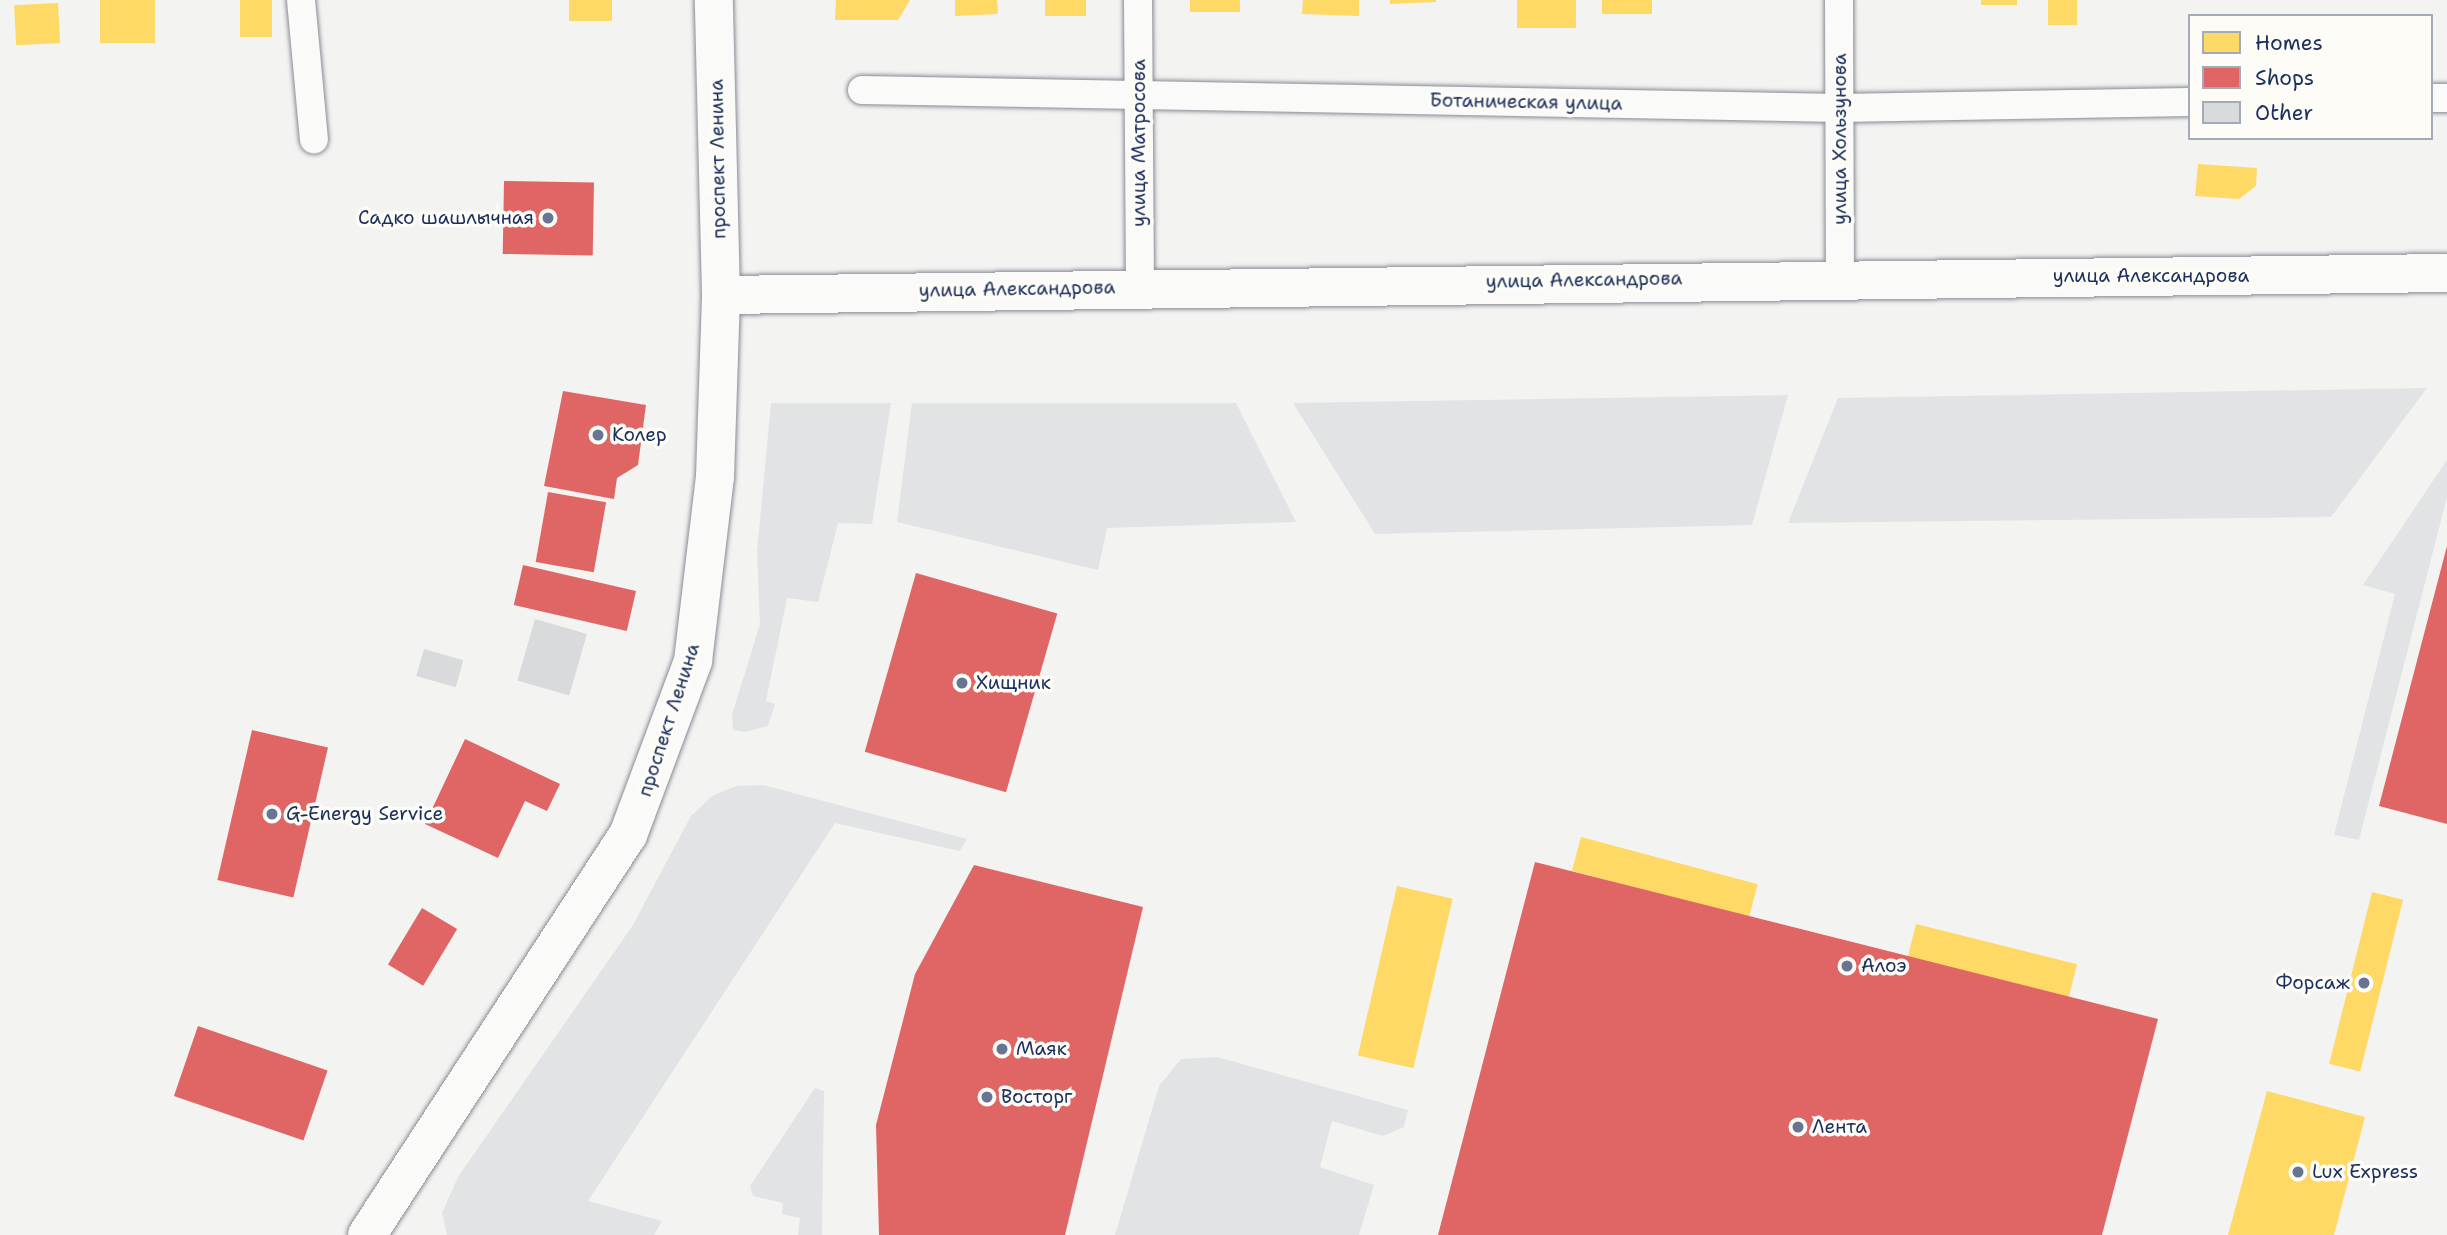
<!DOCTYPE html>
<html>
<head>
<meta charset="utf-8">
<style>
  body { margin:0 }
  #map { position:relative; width:2447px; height:1235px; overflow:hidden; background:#f3f3f2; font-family:"Shantell Sans",sans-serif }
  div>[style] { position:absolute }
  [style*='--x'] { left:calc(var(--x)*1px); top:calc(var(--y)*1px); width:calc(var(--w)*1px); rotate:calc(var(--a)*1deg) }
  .green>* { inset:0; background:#e2e3e5 }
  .homes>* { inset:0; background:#ffd966; transform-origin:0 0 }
  .shops>* { inset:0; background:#e06666; transform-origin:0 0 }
  .building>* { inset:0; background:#d9dadb; transform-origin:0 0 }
  .roads { filter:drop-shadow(0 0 2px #888c94) drop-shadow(0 0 2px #888c94) }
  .minor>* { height:28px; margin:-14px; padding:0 14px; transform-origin:14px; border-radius:14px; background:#fafaf8 }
  .secondary>* { height:38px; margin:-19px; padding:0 19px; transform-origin:19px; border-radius:19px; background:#fafaf8 }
  .primary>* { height:38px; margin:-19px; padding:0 19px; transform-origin:19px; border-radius:19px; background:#fafaf8 }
  .dots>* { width:19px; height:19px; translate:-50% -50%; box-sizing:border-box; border:4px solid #fdfcf7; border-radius:50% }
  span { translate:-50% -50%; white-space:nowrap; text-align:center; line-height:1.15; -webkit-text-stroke:7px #fdfcf7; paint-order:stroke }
  .street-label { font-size:19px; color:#1b2f5e }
  .poi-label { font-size:19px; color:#1b2f5e }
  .right { translate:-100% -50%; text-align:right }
  .left { translate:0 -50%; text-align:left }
  .legend { position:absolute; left:2188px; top:14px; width:245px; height:126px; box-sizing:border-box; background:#fdfcf7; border:2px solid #a3aaba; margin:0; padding:9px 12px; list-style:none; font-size:21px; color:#1b2f5e }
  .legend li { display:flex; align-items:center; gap:14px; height:35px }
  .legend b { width:35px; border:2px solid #a3aaba }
</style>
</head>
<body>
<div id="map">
  <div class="green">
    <div style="clip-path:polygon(2427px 388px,2331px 517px,1788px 523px,1838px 398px)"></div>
    <div style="clip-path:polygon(1788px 395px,1752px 525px,1375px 534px,1293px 403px)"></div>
    <div style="clip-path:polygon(771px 403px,891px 403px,872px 524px,838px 523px,818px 602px,787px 598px,766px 701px,775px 704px,768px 726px,745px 732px,733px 730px,732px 715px,760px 624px,757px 552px)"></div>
    <div style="clip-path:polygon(912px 403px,1236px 403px,1296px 522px,1107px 528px,1098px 570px,897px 522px)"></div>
    <div style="clip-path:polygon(2447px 460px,2447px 497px,2359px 840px,2334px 835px,2395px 594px,2363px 585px)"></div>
    <div style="clip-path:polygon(763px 785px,967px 839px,960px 851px,835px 823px,588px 1201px,662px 1221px,654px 1235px,447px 1235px,442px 1213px,458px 1177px,633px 925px,691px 816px,712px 796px,736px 786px)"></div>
    <div style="clip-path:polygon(1217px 1057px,1408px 1110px,1404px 1127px,1383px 1136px,1332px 1121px,1320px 1167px,1374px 1185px,1359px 1235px,1115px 1235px,1159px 1086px,1181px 1059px)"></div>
    <div style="clip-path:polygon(815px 1088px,824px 1091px,822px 1235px,798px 1235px,800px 1218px,782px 1214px,783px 1203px,753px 1196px,750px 1186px)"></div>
  </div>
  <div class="homes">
    <div style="left:100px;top:0;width:55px;height:43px"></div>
    <div style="left:240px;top:0;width:32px;height:37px"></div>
    <div style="left:569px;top:0;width:43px;height:21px"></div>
    <div style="clip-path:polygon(836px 0,910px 0,898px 20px,835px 20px)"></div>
    <div style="clip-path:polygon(955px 0,997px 0,998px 14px,955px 16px)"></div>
    <div style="left:1045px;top:0;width:41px;height:16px"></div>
    <div style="left:1190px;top:0;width:50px;height:12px"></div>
    <div style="clip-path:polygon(1303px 0,1359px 0,1359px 16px,1302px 14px)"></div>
    <div style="clip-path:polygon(1390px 0,1436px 0,1436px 2px,1390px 4px)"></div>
    <div style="left:1517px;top:0;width:59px;height:28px"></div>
    <div style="left:1602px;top:0;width:50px;height:14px"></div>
    <div style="left:1981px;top:0;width:36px;height:5px"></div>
    <div style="left:2048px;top:0;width:29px;height:25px"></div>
    <div style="left:58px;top:3px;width:40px;height:44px;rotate:87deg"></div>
    <div style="clip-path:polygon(2198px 164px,2257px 168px,2256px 186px,2239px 199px,2195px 196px)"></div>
    <div style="left:1581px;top:837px;width:183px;height:35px;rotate:15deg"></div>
    <div style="left:1397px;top:886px;width:57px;height:174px;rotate:13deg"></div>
    <div style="left:2372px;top:892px;width:32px;height:177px;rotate:14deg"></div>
    <div style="left:1916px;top:924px;width:166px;height:36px;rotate:14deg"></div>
    <div style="clip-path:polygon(2267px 1091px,2365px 1117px,2334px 1235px,2228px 1235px)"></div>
  </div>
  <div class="shops">
    <div style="left:504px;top:181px;width:90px;height:73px;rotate:1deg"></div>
    <div style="clip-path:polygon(563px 391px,646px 405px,638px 465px,617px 478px,614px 499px,544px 486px)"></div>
    <div style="left:548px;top:492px;width:59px;height:71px;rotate:10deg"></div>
    <div style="clip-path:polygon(2447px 546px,2447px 824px,2379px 806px)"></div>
    <div style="left:523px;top:565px;width:116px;height:41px;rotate:13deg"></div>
    <div style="left:916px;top:573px;width:147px;height:186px;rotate:16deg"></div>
    <div style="left:252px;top:730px;width:78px;height:154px;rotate:13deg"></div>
    <div style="clip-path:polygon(465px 739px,560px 784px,547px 811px,525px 801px,498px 858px,425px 824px)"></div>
    <div style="clip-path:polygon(1535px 862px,2158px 1019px,2102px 1235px,1438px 1235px)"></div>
    <div style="clip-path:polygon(974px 865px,1143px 907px,1065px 1235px,879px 1235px,876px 1125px,915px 974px)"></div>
    <div style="left:422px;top:908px;width:41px;height:66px;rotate:31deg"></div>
    <div style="left:198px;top:1026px;width:137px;height:74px;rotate:19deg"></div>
  </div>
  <div class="building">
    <div style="left:535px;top:619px;width:54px;height:64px;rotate:16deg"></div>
    <div style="left:424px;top:649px;width:41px;height:28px;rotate:16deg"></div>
  </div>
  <div class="roads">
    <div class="minor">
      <div style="--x:301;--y:0;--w:140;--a:84.7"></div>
      <div style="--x:1138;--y:0;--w:287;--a:89.6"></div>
      <div style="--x:1839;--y:0;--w:278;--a:89.8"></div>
      <div style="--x:862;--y:90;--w:978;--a:1.05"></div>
      <div style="--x:1840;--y:108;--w:350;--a:-1"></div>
      <div style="--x:2431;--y:98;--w:16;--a:0"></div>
    </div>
    <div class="secondary">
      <div style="--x:721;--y:295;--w:1726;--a:-0.73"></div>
    </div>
    <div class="primary">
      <div style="--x:367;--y:1235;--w:478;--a:-56.9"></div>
      <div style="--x:628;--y:835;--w:186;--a:-69.5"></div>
      <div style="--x:693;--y:661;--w:185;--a:-83.2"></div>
      <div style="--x:715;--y:477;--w:182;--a:-88.1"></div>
      <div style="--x:721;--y:295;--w:295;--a:-91.4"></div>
    </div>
  </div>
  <div class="dots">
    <div style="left:548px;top:218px;background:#677492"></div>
    <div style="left:598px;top:435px;background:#677492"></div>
    <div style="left:962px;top:683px;background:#677492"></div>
    <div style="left:272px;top:814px;background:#677492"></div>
    <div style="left:1847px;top:966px;background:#677492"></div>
    <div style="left:2364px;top:983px;background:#677492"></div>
    <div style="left:1002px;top:1049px;background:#677492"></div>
    <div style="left:987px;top:1097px;background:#677492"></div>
    <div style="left:1798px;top:1127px;background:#677492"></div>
    <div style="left:2298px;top:1172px;background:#677492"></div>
  </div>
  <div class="street-label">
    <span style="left:1526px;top:102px;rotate:1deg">Ботаническая улица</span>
    <span style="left:1840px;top:139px;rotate:-90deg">улица Хользунова</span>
    <span style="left:1139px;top:143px;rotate:-90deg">улица Матросова</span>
    <span style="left:718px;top:159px;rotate:-91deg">проспект Ленина</span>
    <span style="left:2151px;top:276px">улица Александрова</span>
    <span style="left:1584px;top:280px;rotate:-1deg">улица Александрова</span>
    <span style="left:1017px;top:289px;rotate:-1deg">улица Александрова</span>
    <span style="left:669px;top:720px;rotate:-72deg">проспект Ленина</span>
  </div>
  <div class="poi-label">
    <span class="right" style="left:534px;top:218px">Садко шашлычная</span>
    <span class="left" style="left:612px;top:435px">Колер</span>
    <span class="left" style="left:976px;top:683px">Хищник</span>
    <span class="left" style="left:286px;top:814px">G-Energy Service</span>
    <span class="left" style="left:1861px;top:966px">Алоэ</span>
    <span class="right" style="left:2350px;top:983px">Форсаж</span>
    <span class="left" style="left:1016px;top:1049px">Маяк</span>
    <span class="left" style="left:1001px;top:1097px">Восторг</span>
    <span class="left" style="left:1812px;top:1127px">Лента</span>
    <span class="left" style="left:2312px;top:1172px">Lux Express</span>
  </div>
  <ul class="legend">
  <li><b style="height:19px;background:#ffd966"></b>Homes</li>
  <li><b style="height:19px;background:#e06666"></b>Shops</li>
  <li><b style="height:19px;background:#d9dadb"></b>Other</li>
  </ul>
</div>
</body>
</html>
